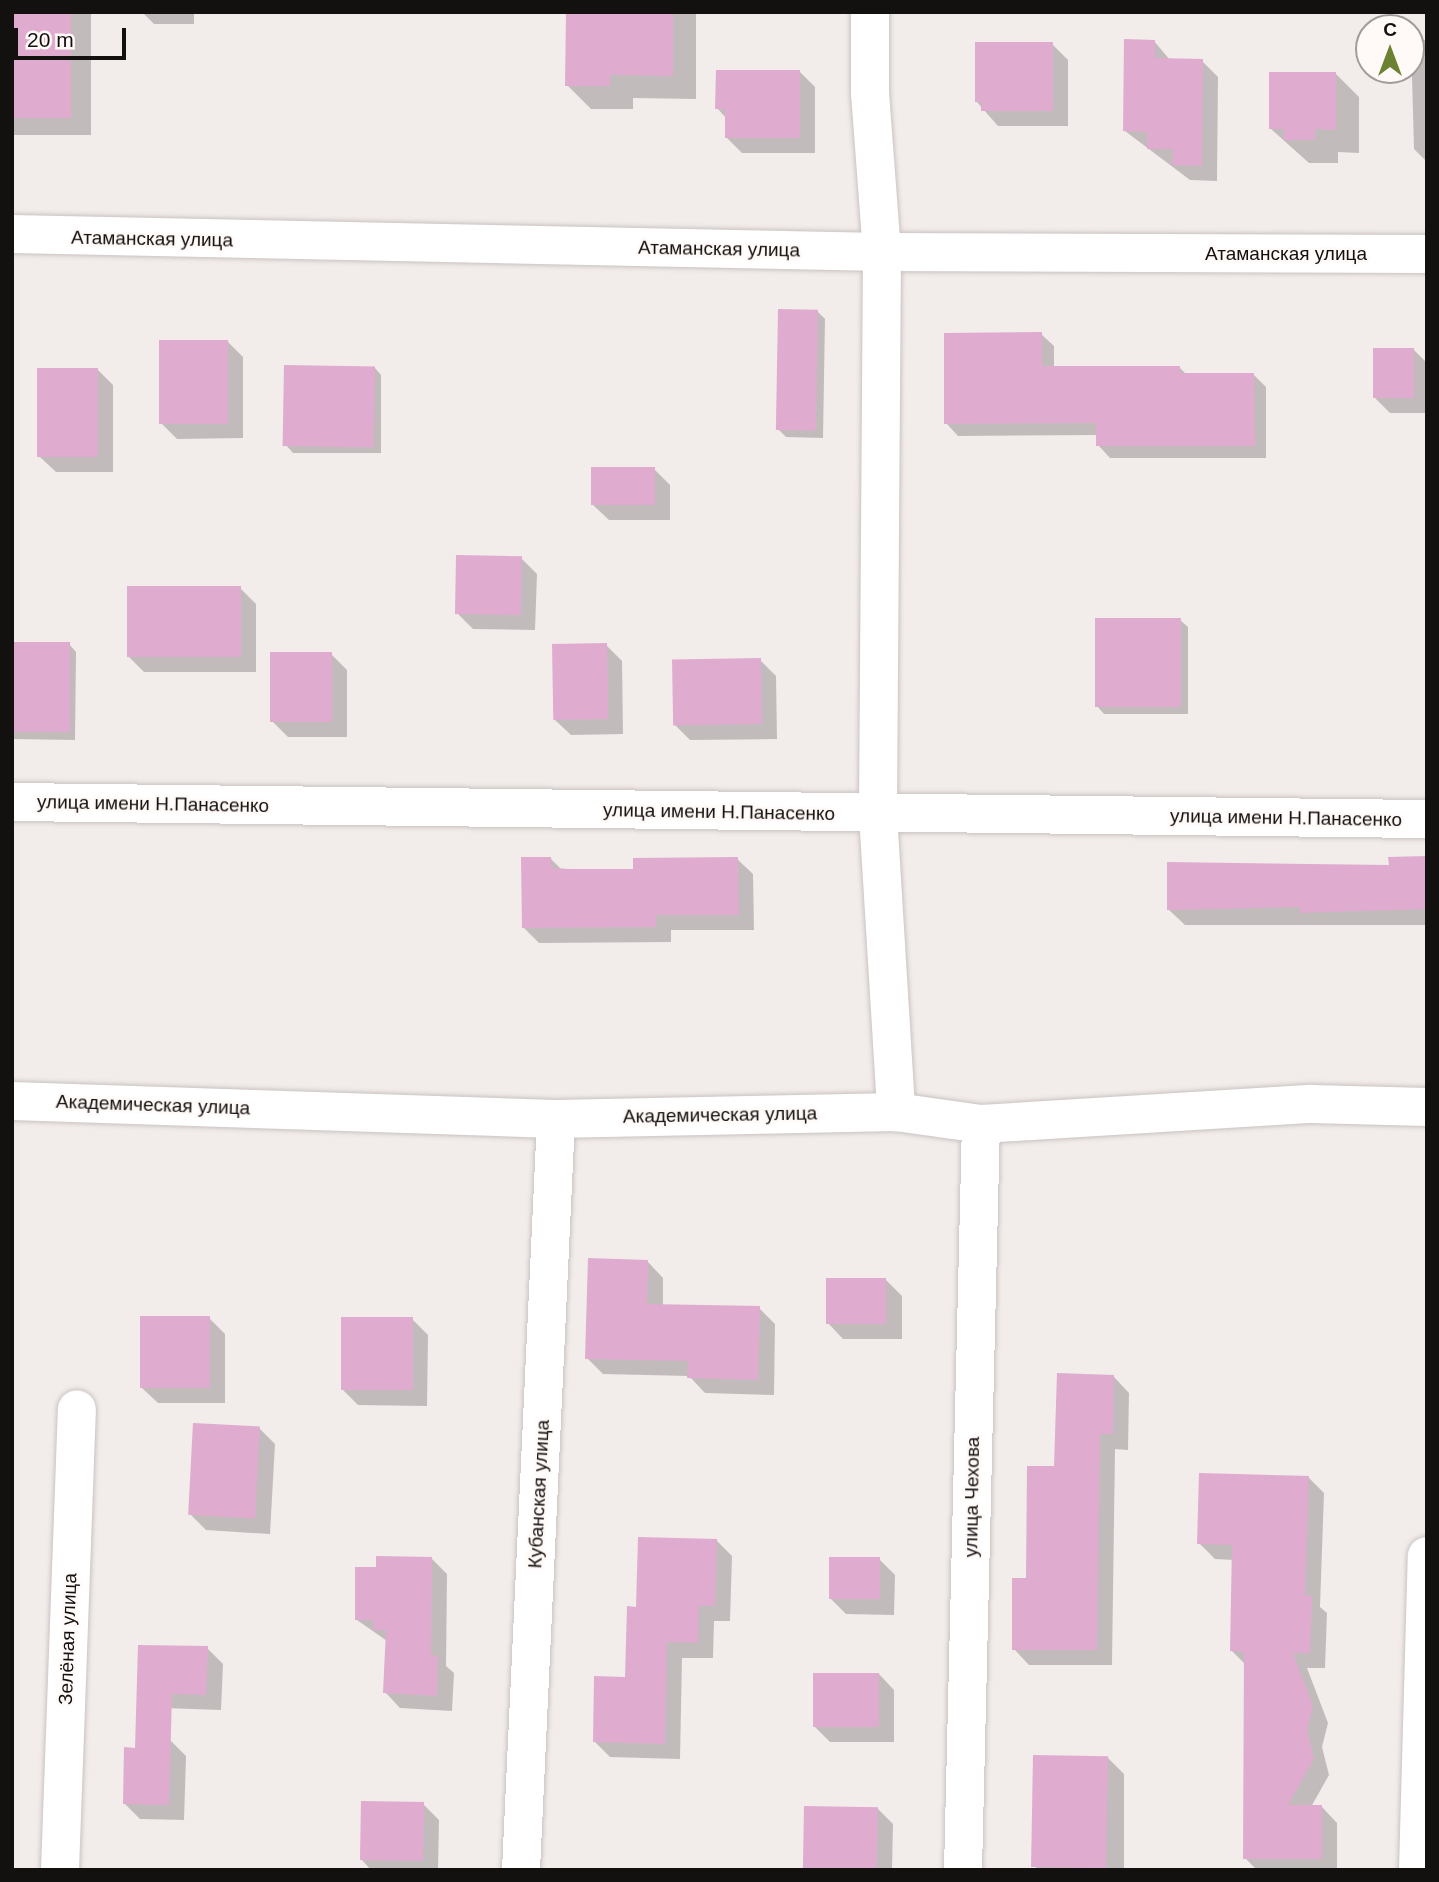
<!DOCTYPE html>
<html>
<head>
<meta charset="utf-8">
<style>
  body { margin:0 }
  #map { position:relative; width:1439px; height:1882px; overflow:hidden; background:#f2ecea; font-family:Arial,sans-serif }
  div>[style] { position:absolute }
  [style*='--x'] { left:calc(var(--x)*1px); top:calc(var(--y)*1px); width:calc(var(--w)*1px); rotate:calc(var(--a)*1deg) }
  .shadow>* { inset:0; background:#0003; transform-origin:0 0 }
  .building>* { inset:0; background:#dfabcf; transform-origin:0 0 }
  .roads { filter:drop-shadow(0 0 2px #c9c3c1) drop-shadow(0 0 2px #c9c3c1) }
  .street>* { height:38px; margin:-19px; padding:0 19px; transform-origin:19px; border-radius:19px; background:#fff }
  span { translate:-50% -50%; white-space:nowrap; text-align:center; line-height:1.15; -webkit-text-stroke:5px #fff9f7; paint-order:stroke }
  .street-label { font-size:19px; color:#131110 }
  .frame { position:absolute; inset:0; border:14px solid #131110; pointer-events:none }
  .north { position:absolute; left:1355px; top:14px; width:70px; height:70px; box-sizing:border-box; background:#fff9f7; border:2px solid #a19c9b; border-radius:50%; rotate:0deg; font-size:19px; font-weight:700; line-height:28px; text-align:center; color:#131110 }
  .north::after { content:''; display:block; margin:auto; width:24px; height:32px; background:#6b8233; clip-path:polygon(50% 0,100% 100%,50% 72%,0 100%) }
  .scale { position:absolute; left:14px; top:28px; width:112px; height:32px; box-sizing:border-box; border:4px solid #131110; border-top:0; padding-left:9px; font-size:21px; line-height:24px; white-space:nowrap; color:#131110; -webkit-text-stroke:5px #fff9f7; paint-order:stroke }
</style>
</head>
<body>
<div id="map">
  <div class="shadow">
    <div style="left:12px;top:12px;width:79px;height:123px"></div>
    <div style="clip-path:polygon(142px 12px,194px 12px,194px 24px,154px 24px)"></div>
    <div style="clip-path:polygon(568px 12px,696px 12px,696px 99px,633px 98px,633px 109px,591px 109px,567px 85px)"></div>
    <div style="clip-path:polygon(1411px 40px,1427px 40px,1427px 162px,1414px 149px)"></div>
    <div style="clip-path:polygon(1154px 41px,1170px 60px,1202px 61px,1218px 77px,1217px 181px,1190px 180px,1125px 131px)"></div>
    <div style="clip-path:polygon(1052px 44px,1068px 60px,1068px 126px,998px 126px,976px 101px)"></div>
    <div style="clip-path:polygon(799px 71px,815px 87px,815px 153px,742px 153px,726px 137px,726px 118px,717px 108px)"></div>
    <div style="clip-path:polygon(1336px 74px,1359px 97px,1359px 153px,1338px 152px,1338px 163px,1309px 163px,1271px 129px)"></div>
    <div style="clip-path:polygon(817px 311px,825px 319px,823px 438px,786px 437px,779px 430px)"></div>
    <div style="clip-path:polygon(1041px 334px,1054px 346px,1054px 367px,1179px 367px,1186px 374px,1253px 374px,1266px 387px,1266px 458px,1110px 458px,1098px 445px,1098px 435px,958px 436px,946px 423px)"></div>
    <div style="clip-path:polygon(227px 341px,243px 357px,243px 438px,177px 439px,161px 423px)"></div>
    <div style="clip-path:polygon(1413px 349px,1427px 363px,1427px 413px,1390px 413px,1374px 397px)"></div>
    <div style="clip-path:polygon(374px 367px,381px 375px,381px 453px,293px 453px,286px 445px)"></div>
    <div style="clip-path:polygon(97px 369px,113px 385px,113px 472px,56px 472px,40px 457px)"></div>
    <div style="clip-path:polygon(654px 469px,670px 485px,670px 520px,609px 520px,593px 505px)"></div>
    <div style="clip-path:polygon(521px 558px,537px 574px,535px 630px,473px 629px,457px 613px)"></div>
    <div style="clip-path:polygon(240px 588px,256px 604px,256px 672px,144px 672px,128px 656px)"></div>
    <div style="clip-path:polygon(1180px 620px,1188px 627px,1188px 714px,1104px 714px,1097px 706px)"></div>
    <div style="clip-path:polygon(12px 643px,69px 644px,76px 652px,75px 740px,12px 739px)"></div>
    <div style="clip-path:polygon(606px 645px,622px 661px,623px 734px,571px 735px,555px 720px)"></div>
    <div style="clip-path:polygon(331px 654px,347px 670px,347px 737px,288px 737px,272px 721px)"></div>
    <div style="clip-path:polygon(760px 660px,776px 676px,777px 739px,690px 740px,674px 724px)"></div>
    <div style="clip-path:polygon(1427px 858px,1427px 925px,1185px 925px,1169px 910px)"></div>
    <div style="clip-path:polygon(551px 859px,562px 870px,635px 870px,737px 859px,753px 874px,754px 930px,671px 930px,671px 942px,539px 943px,523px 927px)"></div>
    <div style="clip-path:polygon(648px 1262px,663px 1278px,663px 1306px,759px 1308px,775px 1324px,774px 1395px,705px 1393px,689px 1376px,603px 1374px,587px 1358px)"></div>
    <div style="clip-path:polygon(886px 1280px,902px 1296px,902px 1339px,843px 1339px,828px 1323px)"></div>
    <div style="clip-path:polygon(209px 1318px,225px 1334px,225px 1403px,158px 1403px,142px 1388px)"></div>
    <div style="clip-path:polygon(412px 1319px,428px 1335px,427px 1406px,358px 1405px,342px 1389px)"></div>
    <div style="clip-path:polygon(1114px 1377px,1129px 1393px,1128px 1450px,1115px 1449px,1112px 1665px,1029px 1665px,1014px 1649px,1056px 1468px)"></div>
    <div style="clip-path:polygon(259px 1428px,275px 1444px,270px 1534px,206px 1530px,190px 1514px)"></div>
    <div style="clip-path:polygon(1308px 1477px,1324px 1493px,1320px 1607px,1327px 1613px,1325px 1668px,1307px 1668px,1328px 1723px,1322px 1747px,1329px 1775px,1311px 1807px,1322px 1807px,1337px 1823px,1337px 1870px,1257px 1870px,1245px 1858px,1246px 1665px,1232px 1651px,1234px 1560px,1215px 1559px,1199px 1543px)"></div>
    <div style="clip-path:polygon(716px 1540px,732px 1556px,730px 1621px,714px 1621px,713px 1658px,682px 1658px,680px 1759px,610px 1757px,594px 1741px,627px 1679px,637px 1609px)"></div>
    <div style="clip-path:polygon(431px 1558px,447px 1574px,446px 1666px,454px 1673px,452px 1711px,400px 1708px,385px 1692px,387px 1641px,357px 1620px)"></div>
    <div style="clip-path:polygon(879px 1559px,895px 1575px,894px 1615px,846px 1614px,830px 1598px)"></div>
    <div style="clip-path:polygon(207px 1648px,223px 1664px,221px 1710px,163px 1708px,155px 1701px)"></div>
    <div style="clip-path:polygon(879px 1674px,894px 1690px,894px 1742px,830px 1742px,815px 1727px)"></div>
    <div style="clip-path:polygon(170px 1740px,186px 1756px,184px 1820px,140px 1819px,124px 1803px,137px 1750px)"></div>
    <div style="clip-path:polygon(1108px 1758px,1124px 1774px,1124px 1870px,1038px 1870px,1035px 1866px)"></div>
    <div style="clip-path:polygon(423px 1804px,439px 1820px,438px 1870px,371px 1870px,361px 1859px)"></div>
    <div style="clip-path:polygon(877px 1808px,893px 1824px,892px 1870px,806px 1870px)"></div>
  </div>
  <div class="building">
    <div style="left:12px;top:12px;width:59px;height:106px"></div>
    <div style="clip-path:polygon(566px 12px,673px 12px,673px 76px,610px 75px,610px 86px,565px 86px)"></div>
    <div style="clip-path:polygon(1124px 39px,1155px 40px,1155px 58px,1203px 59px,1202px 166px,1172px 165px,1173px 149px,1147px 149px,1147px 132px,1123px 131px)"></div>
    <div style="clip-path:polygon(975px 42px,1053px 42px,1053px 111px,981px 111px,981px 102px,975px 102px)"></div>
    <div style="clip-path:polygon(716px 70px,800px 70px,800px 138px,725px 138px,725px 109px,715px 109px)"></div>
    <div style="clip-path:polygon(1269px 72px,1336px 72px,1336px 130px,1315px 129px,1315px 140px,1284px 140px,1284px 129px,1269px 129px)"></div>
    <div style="left:778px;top:309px;width:40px;height:121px;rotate:1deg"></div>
    <div style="clip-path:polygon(1042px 332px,1042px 366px,1180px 366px,1180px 373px,1254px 373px,1255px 446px,1096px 446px,1096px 423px,944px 424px,944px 333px)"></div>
    <div style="left:159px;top:340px;width:69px;height:84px"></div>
    <div style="left:1373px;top:348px;width:41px;height:50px"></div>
    <div style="left:284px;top:365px;width:91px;height:81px;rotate:1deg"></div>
    <div style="left:37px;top:368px;width:61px;height:89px"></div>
    <div style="left:655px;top:467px;width:38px;height:64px;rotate:90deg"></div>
    <div style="left:456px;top:555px;width:66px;height:59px;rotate:1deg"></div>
    <div style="left:127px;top:586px;width:114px;height:71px"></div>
    <div style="left:1095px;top:618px;width:86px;height:89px"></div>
    <div style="left:12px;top:642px;width:58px;height:90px"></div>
    <div style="left:607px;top:643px;width:76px;height:55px;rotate:89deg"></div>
    <div style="left:270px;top:652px;width:62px;height:70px"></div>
    <div style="left:761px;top:658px;width:66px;height:89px;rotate:89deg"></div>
    <div style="clip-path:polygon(1427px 856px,1427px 909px,1300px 913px,1300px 907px,1167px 910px,1167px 862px,1389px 865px,1388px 857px)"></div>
    <div style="clip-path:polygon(521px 857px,551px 857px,552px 868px,570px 869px,633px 869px,633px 858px,738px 857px,739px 915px,656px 915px,656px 927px,522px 928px)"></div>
    <div style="clip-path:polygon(588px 1258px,648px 1260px,647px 1304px,760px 1306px,758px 1380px,687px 1378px,688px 1361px,585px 1359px)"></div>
    <div style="left:826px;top:1278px;width:60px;height:46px"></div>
    <div style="left:140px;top:1316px;width:70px;height:72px"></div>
    <div style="left:341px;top:1317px;width:72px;height:73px"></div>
    <div style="clip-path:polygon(1057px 1373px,1114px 1375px,1113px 1434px,1100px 1434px,1097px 1650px,1012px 1650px,1012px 1578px,1026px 1578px,1027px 1466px,1054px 1466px)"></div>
    <div style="left:193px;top:1423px;width:67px;height:92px;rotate:3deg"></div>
    <div style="clip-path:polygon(1199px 1473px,1309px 1476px,1305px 1596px,1312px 1596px,1310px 1653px,1293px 1653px,1313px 1706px,1307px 1730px,1314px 1759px,1288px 1805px,1322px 1805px,1322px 1859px,1243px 1859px,1244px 1652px,1230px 1651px,1232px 1545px,1197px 1544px)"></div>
    <div style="clip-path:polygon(638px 1537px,717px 1539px,715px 1606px,699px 1606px,698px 1643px,667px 1642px,665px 1744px,593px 1742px,594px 1676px,625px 1677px,627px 1606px,636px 1607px)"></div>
    <div style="clip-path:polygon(376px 1556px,432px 1557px,431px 1655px,438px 1656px,437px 1696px,383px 1693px,386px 1630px,373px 1630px,373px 1620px,355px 1620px,355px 1567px,376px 1567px)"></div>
    <div style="left:829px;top:1557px;width:51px;height:42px"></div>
    <div style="clip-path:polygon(138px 1645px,208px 1646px,206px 1695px,172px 1694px,169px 1805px,123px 1804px,124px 1747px,135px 1748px)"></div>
    <div style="left:813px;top:1673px;width:66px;height:54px"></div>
    <div style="left:1033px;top:1755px;width:75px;height:112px;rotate:1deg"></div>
    <div style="left:361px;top:1801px;width:63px;height:59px;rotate:1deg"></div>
    <div style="left:804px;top:1806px;width:74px;height:64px;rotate:1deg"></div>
  </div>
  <div class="roads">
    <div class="street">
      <div style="--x:870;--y:12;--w:81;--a:90"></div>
      <div style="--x:870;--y:93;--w:159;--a:85.7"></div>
      <div style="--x:882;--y:252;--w:562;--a:90.41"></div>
      <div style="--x:878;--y:814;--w:299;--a:86.5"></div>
      <div style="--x:12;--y:234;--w:870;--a:1.19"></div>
      <div style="--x:882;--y:252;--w:545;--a:0.21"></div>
      <div style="--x:12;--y:802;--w:1415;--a:0.69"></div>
      <div style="--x:12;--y:1101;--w:544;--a:1.9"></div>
      <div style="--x:556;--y:1119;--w:340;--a:-1.2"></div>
      <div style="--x:896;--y:1112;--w:86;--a:8"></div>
      <div style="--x:981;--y:1124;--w:331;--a:-3.5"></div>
      <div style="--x:1311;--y:1104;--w:116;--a:1.5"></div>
      <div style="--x:60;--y:1870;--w:461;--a:-87.9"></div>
      <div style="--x:521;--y:1870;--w:752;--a:-87.33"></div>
      <div style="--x:963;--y:1870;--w:746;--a:-88.62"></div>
      <div style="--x:1418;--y:1870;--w:314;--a:-88.4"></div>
    </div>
  </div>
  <div class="street-label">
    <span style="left:152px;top:239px;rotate:1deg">Атаманская улица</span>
    <span style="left:719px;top:249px;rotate:1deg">Атаманская улица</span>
    <span style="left:1286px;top:254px">Атаманская улица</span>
    <span style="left:153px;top:804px;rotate:1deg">улица имени Н.Панасенко</span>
    <span style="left:719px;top:812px;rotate:1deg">улица имени Н.Панасенко</span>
    <span style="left:1286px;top:818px;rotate:1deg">улица имени Н.Панасенко</span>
    <span style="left:153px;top:1105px;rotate:2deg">Академическая улица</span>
    <span style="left:720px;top:1115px;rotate:-1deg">Академическая улица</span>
    <span style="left:539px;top:1494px;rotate:-87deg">Кубанская улица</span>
    <span style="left:972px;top:1497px;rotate:-89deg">улица Чехова</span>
    <span style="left:68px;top:1639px;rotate:-88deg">Зелёная улица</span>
  </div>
  <div class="frame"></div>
  <div class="north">С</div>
  <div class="scale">20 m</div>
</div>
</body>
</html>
